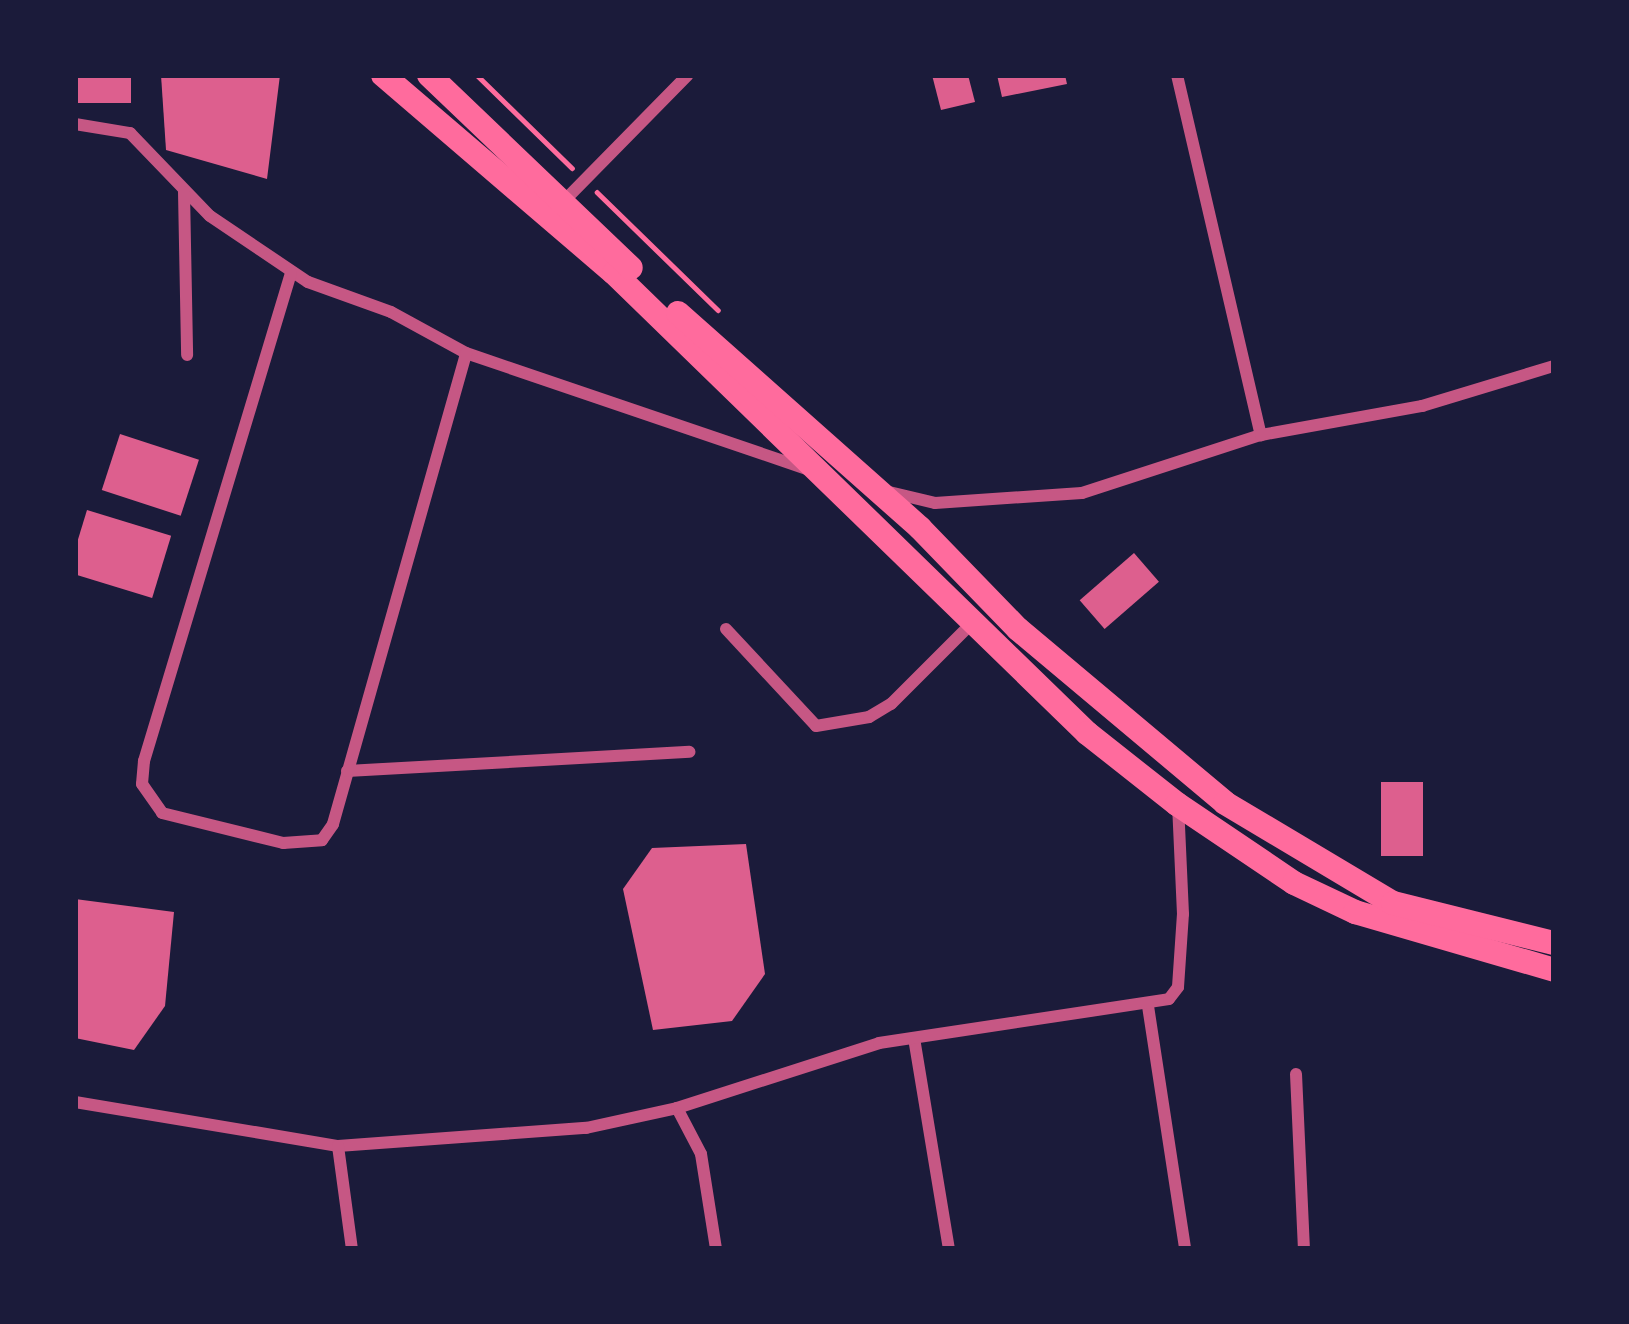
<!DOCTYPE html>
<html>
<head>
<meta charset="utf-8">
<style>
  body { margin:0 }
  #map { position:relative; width:1629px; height:1324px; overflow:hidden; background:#1b1b3a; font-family:Ubuntu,sans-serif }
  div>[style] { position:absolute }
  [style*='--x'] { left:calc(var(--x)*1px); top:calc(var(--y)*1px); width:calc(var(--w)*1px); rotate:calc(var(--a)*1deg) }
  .building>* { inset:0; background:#dd5f8e; transform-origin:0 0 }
  .path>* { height:4.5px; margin:-2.25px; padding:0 2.25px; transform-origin:2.25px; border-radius:2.25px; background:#ff6b9d }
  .minor>* { height:12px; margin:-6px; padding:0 6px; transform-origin:6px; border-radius:6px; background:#c65784 }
  .secondary>* { height:24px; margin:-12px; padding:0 12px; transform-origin:12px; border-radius:12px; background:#ff6b9d }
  span { translate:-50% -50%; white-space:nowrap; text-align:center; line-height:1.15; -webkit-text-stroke:10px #1b1b3a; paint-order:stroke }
  .frame { position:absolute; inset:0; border:78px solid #1b1b3a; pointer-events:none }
</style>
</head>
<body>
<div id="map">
  <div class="building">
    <div style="left:75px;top:75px;width:56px;height:28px"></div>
    <div style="clip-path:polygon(161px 75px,280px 75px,267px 179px,166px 150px)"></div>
    <div style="clip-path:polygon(932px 75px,968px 75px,975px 102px,941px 110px)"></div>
    <div style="clip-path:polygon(997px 75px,1065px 75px,1067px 84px,1002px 97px)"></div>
    <div style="left:120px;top:434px;width:83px;height:59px;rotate:18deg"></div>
    <div style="left:87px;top:510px;width:88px;height:65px;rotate:17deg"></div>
    <div style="left:1134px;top:553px;width:38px;height:72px;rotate:49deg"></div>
    <div style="left:1381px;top:782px;width:42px;height:74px"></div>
    <div style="clip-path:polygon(746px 844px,765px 974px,732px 1021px,653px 1030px,623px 889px,652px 848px)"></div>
    <div style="clip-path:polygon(75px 899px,174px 912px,165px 1006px,134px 1050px,75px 1038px)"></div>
  </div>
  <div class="path">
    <div style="--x:477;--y:75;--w:133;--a:44.4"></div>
    <div style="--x:597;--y:192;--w:169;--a:44.3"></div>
  </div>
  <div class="minor">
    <div style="--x:1177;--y:75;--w:370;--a:76.9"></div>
    <div style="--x:75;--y:124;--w:56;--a:9.3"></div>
    <div style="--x:130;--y:133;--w:115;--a:46.1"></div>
    <div style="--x:210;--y:216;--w:118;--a:34"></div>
    <div style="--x:308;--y:282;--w:88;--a:19.9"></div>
    <div style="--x:391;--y:312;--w:85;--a:28.7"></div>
    <div style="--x:466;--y:353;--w:360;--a:18.8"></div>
    <div style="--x:184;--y:192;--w:163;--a:88.9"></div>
    <div style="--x:563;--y:202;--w:178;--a:-45.5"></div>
    <div style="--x:291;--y:273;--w:510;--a:106.76"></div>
    <div style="--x:144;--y:761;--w:23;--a:95"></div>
    <div style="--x:142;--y:784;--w:35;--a:55"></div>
    <div style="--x:162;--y:813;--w:125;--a:13.9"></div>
    <div style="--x:283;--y:843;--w:39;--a:-4"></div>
    <div style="--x:322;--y:840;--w:19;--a:-55"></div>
    <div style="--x:333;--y:824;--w:489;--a:-74.2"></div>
    <div style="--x:885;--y:491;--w:51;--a:13.5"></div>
    <div style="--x:935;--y:503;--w:147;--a:-3.9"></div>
    <div style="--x:1082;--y:493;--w:188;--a:-18"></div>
    <div style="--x:1261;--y:435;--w:164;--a:-10.2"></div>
    <div style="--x:1422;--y:406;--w:138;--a:-16.9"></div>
    <div style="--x:726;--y:629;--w:132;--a:47.1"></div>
    <div style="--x:816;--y:726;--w:54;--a:-9.6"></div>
    <div style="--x:869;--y:717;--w:26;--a:-31"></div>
    <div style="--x:891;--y:704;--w:116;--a:-45"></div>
    <div style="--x:347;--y:771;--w:343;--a:-3.2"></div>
    <div style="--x:1148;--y:1006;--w:246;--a:81.3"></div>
    <div style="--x:914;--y:1038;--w:214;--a:80.6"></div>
    <div style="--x:1296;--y:1074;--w:175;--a:87.4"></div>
    <div style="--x:75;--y:1102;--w:267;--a:9.5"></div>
    <div style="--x:338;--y:1146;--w:249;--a:-4.2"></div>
    <div style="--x:586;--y:1128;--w:93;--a:-12.4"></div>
    <div style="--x:677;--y:1108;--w:52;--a:62.4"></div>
    <div style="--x:701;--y:1154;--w:96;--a:81"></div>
    <div style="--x:677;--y:1108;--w:212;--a:-17.8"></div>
    <div style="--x:879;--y:1043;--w:293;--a:-8.6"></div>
    <div style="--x:1169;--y:999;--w:15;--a:-53"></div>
    <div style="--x:1178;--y:987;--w:73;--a:-86.1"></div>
    <div style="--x:1183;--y:914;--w:109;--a:-92.6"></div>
    <div style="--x:338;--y:1146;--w:104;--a:82.3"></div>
  </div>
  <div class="secondary">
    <div style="--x:383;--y:75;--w:304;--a:40.6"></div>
    <div style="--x:614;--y:273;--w:660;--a:44.2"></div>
    <div style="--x:1087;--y:733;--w:115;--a:38.3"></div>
    <div style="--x:1177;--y:804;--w:141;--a:34"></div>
    <div style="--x:1294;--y:883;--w:68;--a:25.4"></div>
    <div style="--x:1355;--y:912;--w:207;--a:16.2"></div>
    <div style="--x:429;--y:75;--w:279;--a:43.7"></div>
    <div style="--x:678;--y:313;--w:324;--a:41.6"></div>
    <div style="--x:920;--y:528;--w:141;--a:45.9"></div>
    <div style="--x:1018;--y:629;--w:270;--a:40"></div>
    <div style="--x:1225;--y:803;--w:196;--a:30.8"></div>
    <div style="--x:1393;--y:903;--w:166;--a:14"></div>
  </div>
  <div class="frame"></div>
</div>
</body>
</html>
